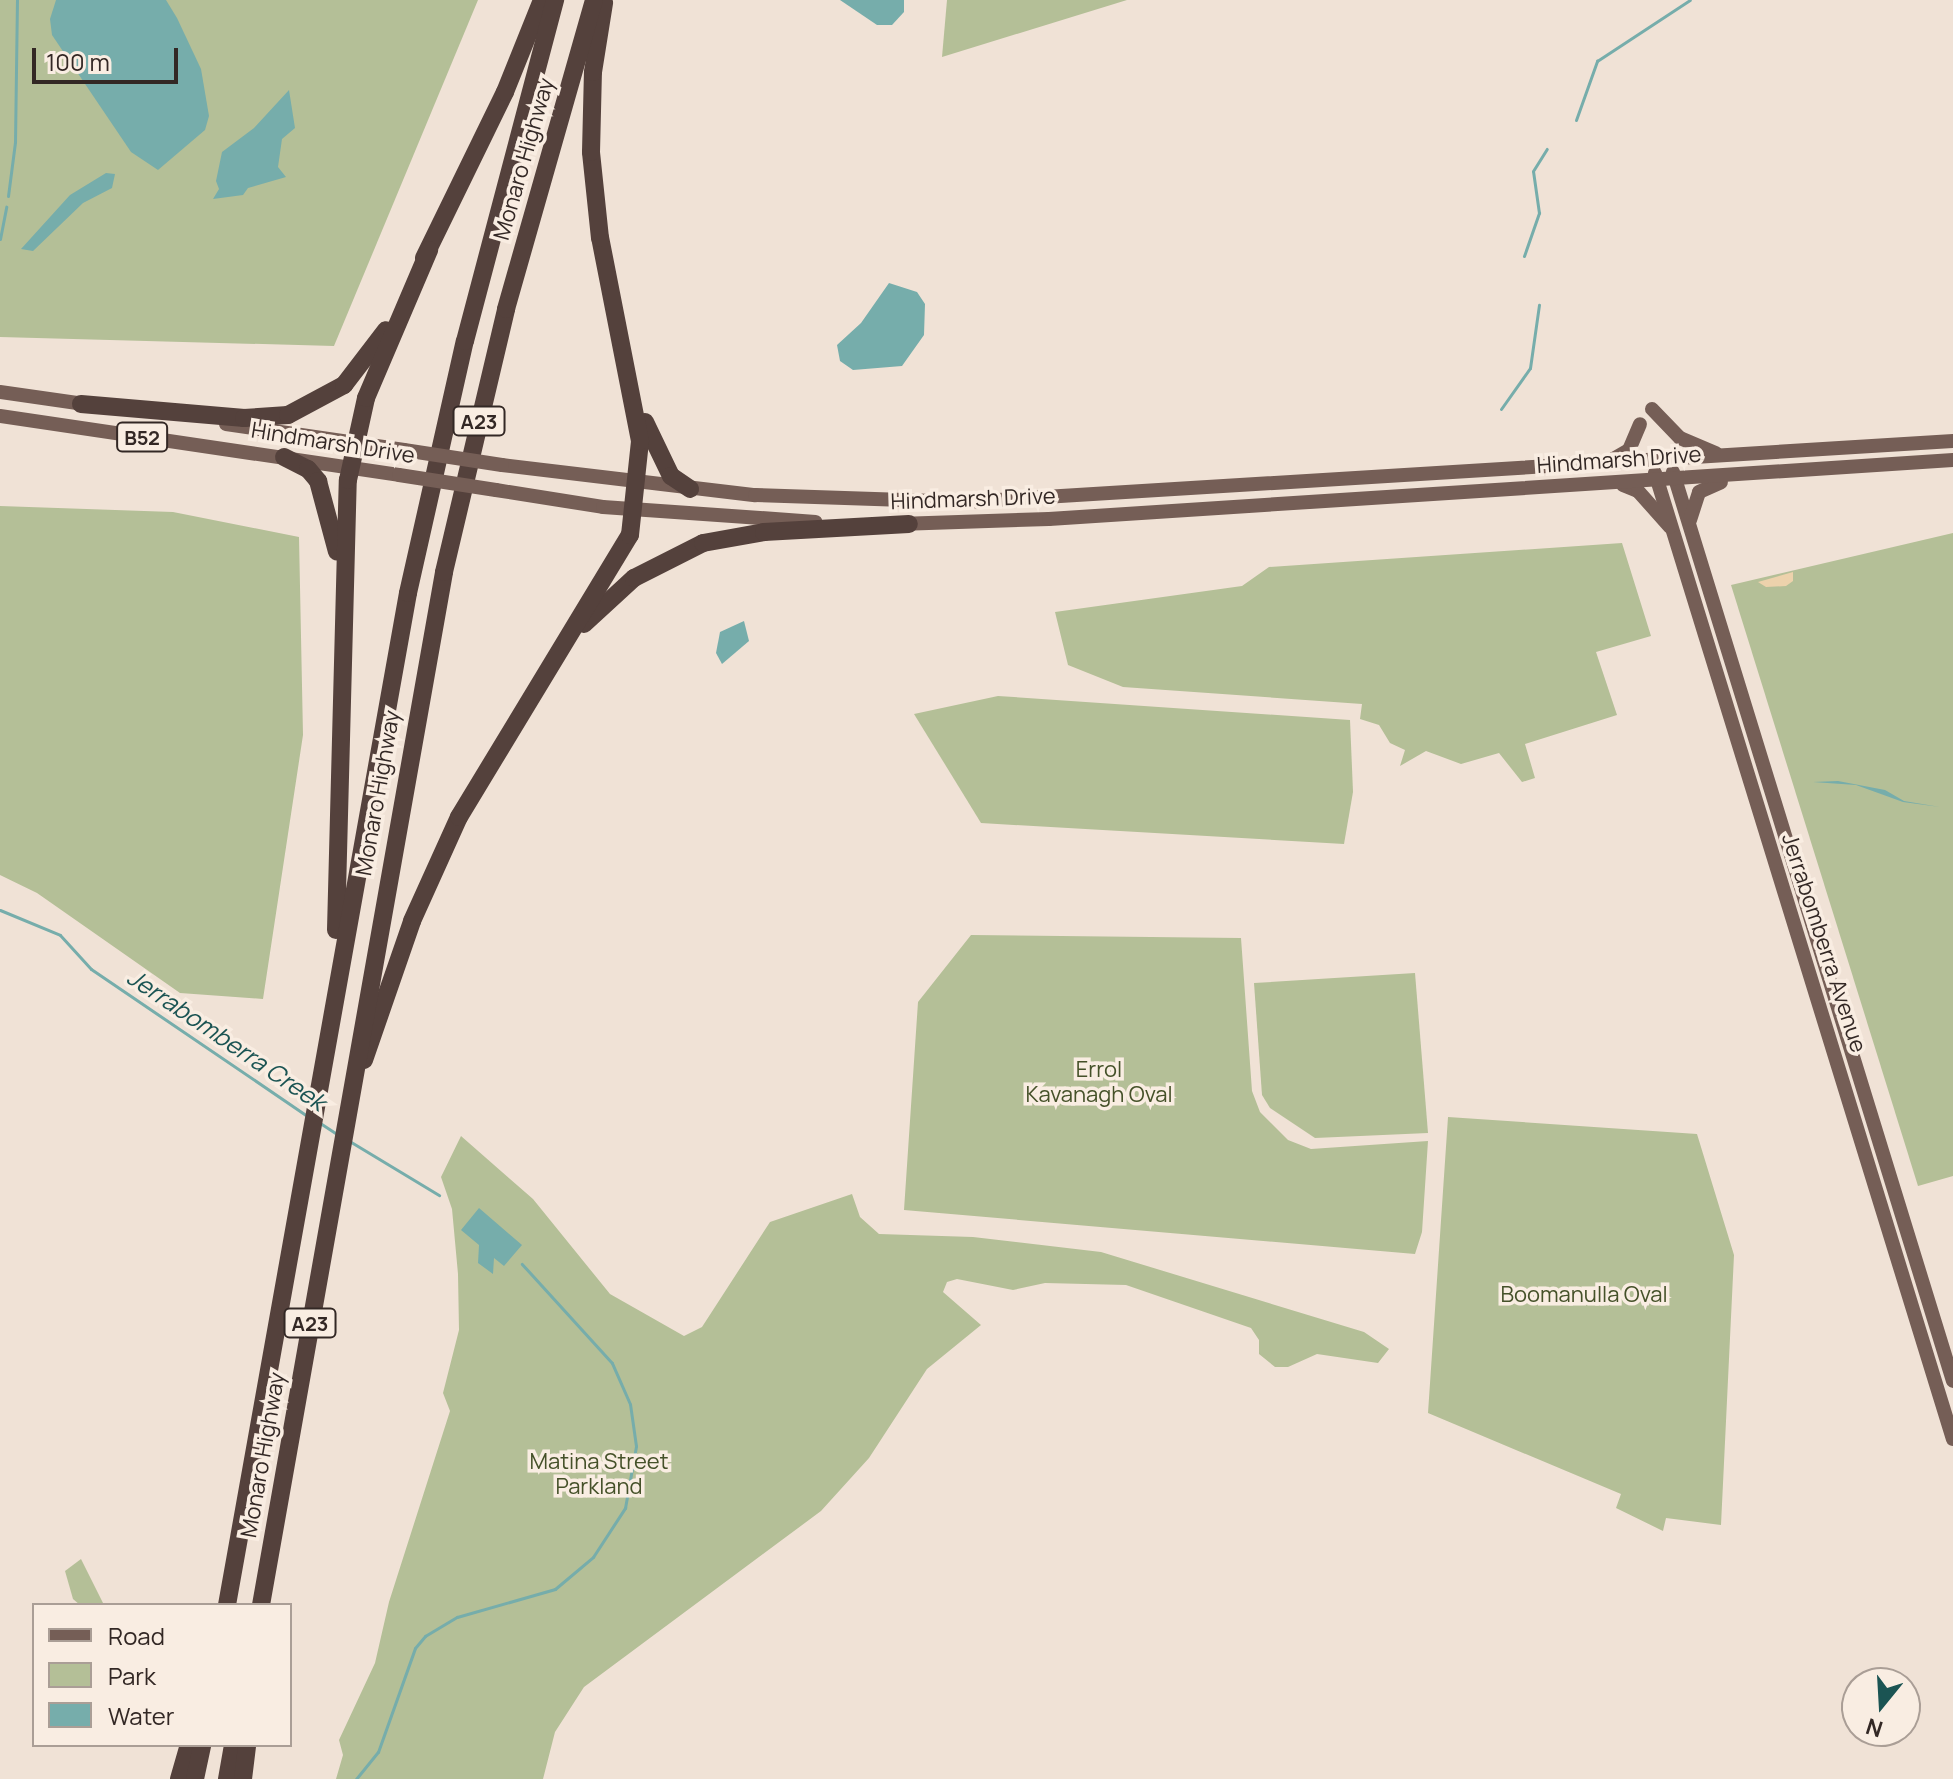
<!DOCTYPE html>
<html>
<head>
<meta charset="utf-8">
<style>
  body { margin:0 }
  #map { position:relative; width:1953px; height:1779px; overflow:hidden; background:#f0e2d6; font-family:Manrope,sans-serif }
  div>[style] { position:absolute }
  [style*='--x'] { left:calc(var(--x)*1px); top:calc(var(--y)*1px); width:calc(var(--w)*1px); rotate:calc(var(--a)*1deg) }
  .green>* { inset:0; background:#b4bf97 }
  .sand>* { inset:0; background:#edd2ac }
  .water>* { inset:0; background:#76adab }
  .stream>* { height:3px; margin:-1.5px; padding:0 1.5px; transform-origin:1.5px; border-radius:1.5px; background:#76adab }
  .major>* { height:14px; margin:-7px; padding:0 7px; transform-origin:7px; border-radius:7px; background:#755e56 }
  .highway>* { height:18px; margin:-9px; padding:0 9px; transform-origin:9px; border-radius:9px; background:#54413c }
  .major-bridge>* { height:14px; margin:-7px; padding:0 7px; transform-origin:7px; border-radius:7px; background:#755e56 }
  span { translate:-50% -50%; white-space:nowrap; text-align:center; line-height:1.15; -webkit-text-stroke:7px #f9ede2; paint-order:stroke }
  .shield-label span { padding:2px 6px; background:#f9ede2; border:2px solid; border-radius:6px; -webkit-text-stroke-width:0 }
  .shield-label { font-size:20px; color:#332825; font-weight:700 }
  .street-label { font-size:22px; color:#332825 }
  .park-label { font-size:22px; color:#455129 }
  .water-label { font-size:24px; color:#1b5453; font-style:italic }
  .legend { position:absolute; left:32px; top:1603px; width:260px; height:144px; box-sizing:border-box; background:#f9ede2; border:2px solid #aa9e96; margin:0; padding:10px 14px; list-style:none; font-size:24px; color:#332825 }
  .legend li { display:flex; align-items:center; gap:16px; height:40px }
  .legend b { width:40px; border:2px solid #aa9e96 }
  .north { position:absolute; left:1841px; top:1667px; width:80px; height:80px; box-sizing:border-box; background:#f9ede2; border:2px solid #aa9e96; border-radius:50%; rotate:198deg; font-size:22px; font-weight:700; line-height:32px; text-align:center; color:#332825 }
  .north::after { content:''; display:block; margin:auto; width:28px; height:36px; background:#1b5453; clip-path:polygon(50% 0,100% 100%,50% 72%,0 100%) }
  .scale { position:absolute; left:32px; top:48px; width:146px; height:36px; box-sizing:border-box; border:4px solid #332825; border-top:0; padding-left:10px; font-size:24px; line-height:28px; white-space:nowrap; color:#332825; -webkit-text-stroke:6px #f9ede2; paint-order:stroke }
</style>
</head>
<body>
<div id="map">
  <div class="green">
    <div style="clip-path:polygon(0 0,478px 0,334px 346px,0 337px)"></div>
    <div style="clip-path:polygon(947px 0,1127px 0,942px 57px)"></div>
    <div style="clip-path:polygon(0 506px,173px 512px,299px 537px,303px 735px,263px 999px,180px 993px,37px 893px,0 875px)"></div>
    <div style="clip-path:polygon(1953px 533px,1953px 1176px,1918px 1186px,1731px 585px)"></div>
    <div style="clip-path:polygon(1622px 543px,1651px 636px,1596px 652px,1617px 715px,1525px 744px,1535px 778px,1522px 782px,1499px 753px,1461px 764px,1426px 751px,1400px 766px,1405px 750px,1390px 743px,1379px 725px,1360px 719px,1362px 704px,1123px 687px,1068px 665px,1055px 612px,1242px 586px,1269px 567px)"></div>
    <div style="clip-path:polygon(998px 696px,1350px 720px,1353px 792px,1344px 844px,981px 823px,914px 714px)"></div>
    <div style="clip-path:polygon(971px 935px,1241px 938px,1252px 1091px,1260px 1112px,1288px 1140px,1311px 1149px,1428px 1141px,1422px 1232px,1415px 1254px,904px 1210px,918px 1002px)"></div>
    <div style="clip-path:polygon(1415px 973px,1428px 1133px,1315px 1138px,1270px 1108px,1262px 1095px,1254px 983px)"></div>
    <div style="clip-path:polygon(1448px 1117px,1697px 1134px,1734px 1255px,1721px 1525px,1666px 1518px,1663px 1531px,1616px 1508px,1621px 1494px,1428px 1413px)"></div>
    <div style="clip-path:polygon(461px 1136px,533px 1199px,610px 1294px,684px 1336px,702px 1327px,770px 1222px,852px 1194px,860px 1217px,879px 1234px,973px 1237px,1101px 1252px,1364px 1332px,1389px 1349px,1378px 1363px,1317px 1354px,1288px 1367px,1275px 1367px,1259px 1354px,1259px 1340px,1251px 1328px,1126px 1285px,1045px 1283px,1013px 1290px,957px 1279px,947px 1282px,943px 1292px,981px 1325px,927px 1369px,869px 1458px,821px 1511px,584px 1687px,555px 1732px,543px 1779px,336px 1779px,343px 1755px,339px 1740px,375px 1663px,389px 1602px,450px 1411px,443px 1393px,459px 1330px,458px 1274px,452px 1209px,441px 1177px)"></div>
    <div style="clip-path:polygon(81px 1559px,103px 1603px,100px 1605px,80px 1605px,73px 1599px,65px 1571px)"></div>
  </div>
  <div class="sand">
    <div style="clip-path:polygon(1793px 572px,1793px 581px,1786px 586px,1766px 587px,1758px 582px)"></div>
  </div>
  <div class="water">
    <div style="clip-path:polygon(56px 0,166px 0,177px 18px,201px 69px,209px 116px,205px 130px,158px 170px,131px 152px,52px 35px,50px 19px)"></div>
    <div style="clip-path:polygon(840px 0,904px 0,904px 12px,892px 25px,877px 25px)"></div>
    <div style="clip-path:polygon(289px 90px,295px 128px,282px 139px,278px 167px,286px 177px,248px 188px,243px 195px,213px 199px,219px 189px,216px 181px,222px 152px,254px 128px)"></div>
    <div style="clip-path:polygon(106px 173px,115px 174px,112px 188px,83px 203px,33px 251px,21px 249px,70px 195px)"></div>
    <div style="clip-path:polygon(889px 283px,917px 292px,925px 304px,924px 335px,902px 366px,853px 370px,840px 361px,837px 345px,861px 323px)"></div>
    <div style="clip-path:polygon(744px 621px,749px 641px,722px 664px,716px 653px,720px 632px)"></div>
    <div style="clip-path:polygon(1838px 781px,1885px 790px,1904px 801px,1940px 807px,1903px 802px,1856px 785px,1813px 782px)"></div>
    <div style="clip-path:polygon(479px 1208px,522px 1245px,504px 1266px,494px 1258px,493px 1274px,478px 1263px,479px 1245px,461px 1230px)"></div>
  </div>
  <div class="stream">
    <div style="--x:1576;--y:120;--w:63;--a:-70.4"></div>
    <div style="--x:1597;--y:61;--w:111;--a:-33.3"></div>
    <div style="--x:8;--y:196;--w:54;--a:-82.6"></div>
    <div style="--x:15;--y:142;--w:142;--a:-89.2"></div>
    <div style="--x:0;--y:239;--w:33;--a:-79"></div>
    <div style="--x:1524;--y:256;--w:46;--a:-70.8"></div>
    <div style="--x:1539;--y:213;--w:42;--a:-98.1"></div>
    <div style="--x:1533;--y:171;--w:26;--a:-58"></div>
    <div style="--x:1501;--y:409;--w:50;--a:-54.7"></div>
    <div style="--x:1530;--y:368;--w:64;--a:-81.9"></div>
    <div style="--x:0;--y:910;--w:65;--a:22.6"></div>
    <div style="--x:60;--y:935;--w:46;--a:47.6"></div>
    <div style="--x:91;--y:969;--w:260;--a:34.2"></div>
    <div style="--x:320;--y:1123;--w:20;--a:33"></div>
    <div style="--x:351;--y:1142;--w:103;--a:31.1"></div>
    <div style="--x:356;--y:1779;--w:35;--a:-51"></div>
    <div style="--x:378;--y:1752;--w:110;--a:-70.4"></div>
    <div style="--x:415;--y:1648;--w:16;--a:-50"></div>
    <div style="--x:425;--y:1636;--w:37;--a:-31"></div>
    <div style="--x:457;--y:1617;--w:102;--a:-15.9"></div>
    <div style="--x:555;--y:1589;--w:50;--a:-40.1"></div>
    <div style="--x:593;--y:1557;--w:59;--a:-56.9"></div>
    <div style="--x:625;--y:1508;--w:63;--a:-79.9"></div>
    <div style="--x:636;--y:1446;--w:42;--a:-98.1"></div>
    <div style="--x:630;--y:1404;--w:45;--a:-113.7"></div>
    <div style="--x:612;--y:1363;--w:134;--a:-132.3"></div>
  </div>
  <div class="major">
    <div style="--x:0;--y:392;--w:92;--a:8.1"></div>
    <div style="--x:1652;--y:409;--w:40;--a:46"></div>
    <div style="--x:1680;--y:438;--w:39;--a:23"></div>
    <div style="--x:0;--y:416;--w:403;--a:8.4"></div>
    <div style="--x:226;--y:424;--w:180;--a:8.3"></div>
    <div style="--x:1608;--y:462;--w:24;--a:-30"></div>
    <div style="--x:1629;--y:450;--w:28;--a:-67"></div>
    <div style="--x:502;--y:465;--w:255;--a:6.8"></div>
    <div style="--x:755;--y:495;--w:210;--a:1.9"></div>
    <div style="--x:965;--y:502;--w:990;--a:-3.53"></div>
    <div style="--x:1673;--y:472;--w:951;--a:72.88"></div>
    <div style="--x:1655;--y:473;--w:1011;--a:72.86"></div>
    <div style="--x:1623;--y:485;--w:16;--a:22"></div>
    <div style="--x:1638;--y:491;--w:48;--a:48.4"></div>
    <div style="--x:496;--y:490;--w:108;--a:9"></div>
    <div style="--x:603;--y:507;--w:213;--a:4"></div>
    <div style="--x:1690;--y:520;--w:29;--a:-72"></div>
    <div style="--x:1699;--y:492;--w:24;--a:-24"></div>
    <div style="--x:899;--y:524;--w:150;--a:-1.9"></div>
    <div style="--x:1049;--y:519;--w:906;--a:-3.73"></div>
  </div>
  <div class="highway">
    <div style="--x:424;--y:258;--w:185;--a:-64"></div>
    <div style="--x:505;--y:92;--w:99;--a:-68.1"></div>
    <div style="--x:81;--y:404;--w:164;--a:4.9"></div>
    <div style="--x:244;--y:418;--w:44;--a:-3.9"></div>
    <div style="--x:288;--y:415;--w:64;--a:-28.2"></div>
    <div style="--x:344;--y:385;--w:69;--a:-52.6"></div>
    <div style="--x:645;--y:422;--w:60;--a:64.3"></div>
    <div style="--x:671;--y:476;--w:23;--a:34"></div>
    <div style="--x:284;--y:457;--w:27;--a:27"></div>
    <div style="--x:308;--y:469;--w:16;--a:50"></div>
    <div style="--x:318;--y:481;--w:73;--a:75"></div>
    <div style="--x:584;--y:624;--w:68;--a:-42.6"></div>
    <div style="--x:634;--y:578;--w:77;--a:-26.9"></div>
    <div style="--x:703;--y:543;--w:62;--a:-10.2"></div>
    <div style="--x:764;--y:532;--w:145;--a:-3.2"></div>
    <div style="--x:336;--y:930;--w:450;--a:-88.5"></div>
    <div style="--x:348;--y:480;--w:84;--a:-77.6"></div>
    <div style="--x:366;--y:398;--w:161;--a:-66.9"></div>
    <div style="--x:364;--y:1060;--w:147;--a:-70.9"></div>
    <div style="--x:412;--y:921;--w:114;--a:-65.7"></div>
    <div style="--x:459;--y:817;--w:330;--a:-58.8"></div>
    <div style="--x:630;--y:535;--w:95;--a:-83.9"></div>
    <div style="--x:640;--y:441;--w:207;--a:-101.1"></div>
    <div style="--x:600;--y:238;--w:86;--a:-96"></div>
    <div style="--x:591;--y:152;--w:80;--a:-88.6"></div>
    <div style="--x:593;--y:72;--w:70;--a:-80.9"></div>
    <div style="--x:227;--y:1605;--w:1028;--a:-79.86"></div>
    <div style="--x:408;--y:593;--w:258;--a:-77.3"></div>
    <div style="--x:465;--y:341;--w:353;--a:-75.2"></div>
    <div style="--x:261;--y:1605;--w:1049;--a:-79.95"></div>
    <div style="--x:444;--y:572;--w:270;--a:-76.7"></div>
    <div style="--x:506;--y:309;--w:321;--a:-74.1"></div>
    <div style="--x:179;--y:1779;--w:35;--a:-74"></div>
    <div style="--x:195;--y:1779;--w:35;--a:-78"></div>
    <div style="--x:227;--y:1779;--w:35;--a:-80"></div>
    <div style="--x:243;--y:1779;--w:34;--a:-83"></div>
  </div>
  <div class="major-bridge">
    <div style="--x:404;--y:450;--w:99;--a:8.7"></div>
    <div style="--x:399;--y:475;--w:98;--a:8.8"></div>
  </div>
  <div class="shield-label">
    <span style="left:479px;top:421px">A23</span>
    <span style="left:142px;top:437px">B52</span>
    <span style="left:310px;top:1323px">A23</span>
  </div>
  <div class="street-label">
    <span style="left:524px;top:159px;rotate:-74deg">Monaro Highway</span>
    <span style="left:333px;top:443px;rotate:9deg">Hindmarsh Drive</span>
    <span style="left:1619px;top:460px;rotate:-4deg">Hindmarsh Drive</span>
    <span style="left:973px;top:499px;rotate:-2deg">Hindmarsh Drive</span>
    <span style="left:378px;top:793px;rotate:-80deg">Monaro Highway</span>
    <span style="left:1824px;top:943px;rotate:72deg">Jerrabomberra Avenue</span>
    <span style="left:263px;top:1455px;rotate:-80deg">Monaro Highway</span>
  </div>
  <div class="park-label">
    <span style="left:1099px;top:1082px">Errol<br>Kavanagh Oval</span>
    <span style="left:1584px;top:1295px">Boomanulla Oval</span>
    <span style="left:599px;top:1474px">Matina Street<br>Parkland</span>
  </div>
  <div class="water-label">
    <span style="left:227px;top:1039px;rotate:34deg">Jerrabomberra Creek</span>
  </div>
  <ul class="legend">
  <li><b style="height:10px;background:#755e56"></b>Road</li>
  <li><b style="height:22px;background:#b4bf97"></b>Park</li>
  <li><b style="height:22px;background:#76adab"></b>Water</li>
  </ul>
  <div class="north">N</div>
  <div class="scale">100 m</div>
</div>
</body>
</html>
